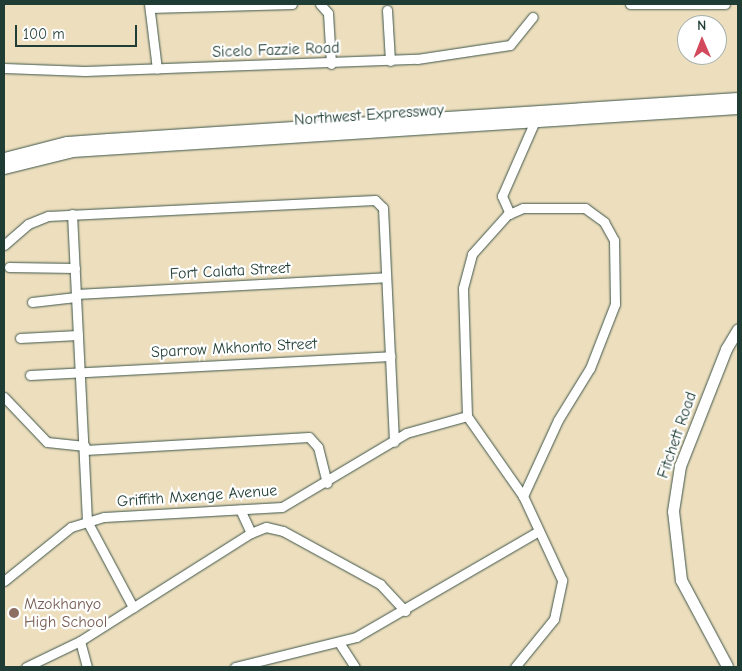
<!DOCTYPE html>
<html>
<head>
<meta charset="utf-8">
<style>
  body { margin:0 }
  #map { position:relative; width:742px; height:671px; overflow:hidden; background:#eddfbe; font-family:"Comic Neue",sans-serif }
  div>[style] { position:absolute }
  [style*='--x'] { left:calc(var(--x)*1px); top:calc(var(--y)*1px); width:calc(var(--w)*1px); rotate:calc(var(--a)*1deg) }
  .roads { filter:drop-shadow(0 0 1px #3e5549) drop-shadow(0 0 1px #3e5549) }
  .street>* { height:9px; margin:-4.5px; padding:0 4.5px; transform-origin:4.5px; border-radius:4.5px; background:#fff }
  .secondary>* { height:11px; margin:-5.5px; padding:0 5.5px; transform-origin:5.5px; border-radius:5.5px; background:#fff }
  .dots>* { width:14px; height:14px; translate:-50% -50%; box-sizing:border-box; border:2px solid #fff; border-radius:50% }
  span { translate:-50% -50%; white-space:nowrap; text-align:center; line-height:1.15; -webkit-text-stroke:4.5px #fff; paint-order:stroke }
  .street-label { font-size:16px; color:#1f3d34 }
  .education-label { font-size:16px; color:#785e54 }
  .left { translate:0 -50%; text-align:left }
  .frame { position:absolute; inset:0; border:5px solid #1f3d34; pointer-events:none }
  .north { position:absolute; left:677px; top:15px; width:50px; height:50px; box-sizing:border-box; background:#fff; border:1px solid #a5b1ae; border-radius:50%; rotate:359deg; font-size:14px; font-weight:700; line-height:20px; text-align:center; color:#1f3d34 }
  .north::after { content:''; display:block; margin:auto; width:18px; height:22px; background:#d1495b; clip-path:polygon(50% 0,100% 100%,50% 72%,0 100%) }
  .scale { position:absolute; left:15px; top:25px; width:122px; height:22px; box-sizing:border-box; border:2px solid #1f3d34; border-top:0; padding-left:6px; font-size:15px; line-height:18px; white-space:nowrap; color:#1f3d34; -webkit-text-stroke:4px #fff; paint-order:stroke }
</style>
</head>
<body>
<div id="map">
  <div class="roads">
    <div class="street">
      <div style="--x:149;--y:4;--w:65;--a:83"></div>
      <div style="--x:320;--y:4;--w:12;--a:48"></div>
      <div style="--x:328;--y:13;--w:51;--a:86.6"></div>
      <div style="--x:630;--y:4;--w:95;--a:0"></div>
      <div style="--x:150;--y:8;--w:142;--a:-1.6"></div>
      <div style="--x:387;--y:10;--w:51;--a:86.6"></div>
      <div style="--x:4;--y:68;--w:81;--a:2.1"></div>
      <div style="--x:85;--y:71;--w:332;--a:-2.1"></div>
      <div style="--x:417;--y:59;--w:94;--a:-8.6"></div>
      <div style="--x:510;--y:45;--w:36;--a:-51"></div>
      <div style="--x:72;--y:214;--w:307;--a:87.2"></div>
      <div style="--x:87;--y:521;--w:98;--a:61.9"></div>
      <div style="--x:510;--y:214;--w:20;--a:-114"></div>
      <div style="--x:502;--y:196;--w:82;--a:-66.3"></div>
      <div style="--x:4;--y:245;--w:32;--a:-41"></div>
      <div style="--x:28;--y:224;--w:22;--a:-22"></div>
      <div style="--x:48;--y:216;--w:327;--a:-2.8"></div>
      <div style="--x:375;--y:200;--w:11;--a:45"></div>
      <div style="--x:383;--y:208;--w:234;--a:87.3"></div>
      <div style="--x:9;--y:267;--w:66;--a:0.9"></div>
      <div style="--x:76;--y:294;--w:310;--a:-3.1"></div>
      <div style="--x:32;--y:302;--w:44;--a:-6.5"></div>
      <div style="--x:20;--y:338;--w:58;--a:-3"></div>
      <div style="--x:30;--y:375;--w:361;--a:-3"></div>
      <div style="--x:4;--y:397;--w:62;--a:46.3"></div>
      <div style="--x:47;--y:442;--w:38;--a:6"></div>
      <div style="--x:85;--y:450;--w:224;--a:-3.3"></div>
      <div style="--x:309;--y:437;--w:13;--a:48"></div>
      <div style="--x:318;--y:447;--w:37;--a:76"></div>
      <div style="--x:251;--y:533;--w:16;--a:-22"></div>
      <div style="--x:266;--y:527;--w:17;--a:13"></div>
      <div style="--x:283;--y:531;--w:111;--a:28.7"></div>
      <div style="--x:380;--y:584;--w:37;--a:47"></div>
      <div style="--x:4;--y:581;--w:86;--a:-38.9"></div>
      <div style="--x:71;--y:527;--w:34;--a:-17"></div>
      <div style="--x:104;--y:517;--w:178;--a:-3.2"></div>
      <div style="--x:282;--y:507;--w:144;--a:-30.8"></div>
      <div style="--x:406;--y:433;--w:63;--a:-15.6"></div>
      <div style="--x:80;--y:641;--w:27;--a:75"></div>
      <div style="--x:340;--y:644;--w:27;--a:57"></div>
      <div style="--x:26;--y:667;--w:60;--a:-25.7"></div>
      <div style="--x:80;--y:641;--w:202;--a:-32.3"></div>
      <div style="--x:251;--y:533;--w:26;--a:-115"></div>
      <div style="--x:235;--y:667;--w:125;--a:-13.9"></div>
      <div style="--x:356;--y:637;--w:211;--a:-30.1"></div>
      <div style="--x:515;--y:667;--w:62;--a:-50.9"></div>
      <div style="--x:554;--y:619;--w:40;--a:-78"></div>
      <div style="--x:562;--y:580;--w:93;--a:-114.9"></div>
      <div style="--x:523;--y:496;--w:98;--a:-125"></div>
      <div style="--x:467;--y:416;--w:128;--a:-91.8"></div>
      <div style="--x:463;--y:288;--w:35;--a:-75"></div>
      <div style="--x:472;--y:254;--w:52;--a:-48.1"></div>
      <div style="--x:507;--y:215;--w:17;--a:-24"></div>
      <div style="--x:523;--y:208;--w:62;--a:0"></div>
      <div style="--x:585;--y:208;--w:24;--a:36"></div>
      <div style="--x:604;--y:222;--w:21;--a:61"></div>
      <div style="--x:614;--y:240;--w:64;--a:89.1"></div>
      <div style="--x:615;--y:304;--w:69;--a:111.3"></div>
      <div style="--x:590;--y:368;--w:61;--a:121.6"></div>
      <div style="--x:558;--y:420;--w:84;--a:114.7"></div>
    </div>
    <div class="secondary">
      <div style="--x:4;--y:158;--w:65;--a:-14.3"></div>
      <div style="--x:67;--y:142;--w:41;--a:-4.2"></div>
      <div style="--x:108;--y:139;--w:631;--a:-3.72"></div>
      <div style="--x:4;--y:168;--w:70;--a:-14"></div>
      <div style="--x:72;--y:151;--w:667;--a:-3.69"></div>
      <div style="--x:727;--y:666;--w:98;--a:-118.1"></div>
      <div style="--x:681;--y:580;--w:69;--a:-96.6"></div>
      <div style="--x:673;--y:511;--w:46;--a:-81.2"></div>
      <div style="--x:680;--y:466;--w:126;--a:-68.5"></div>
      <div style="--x:726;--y:349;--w:23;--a:-59"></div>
    </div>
  </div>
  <div class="dots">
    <div style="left:14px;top:613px;background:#8d6e63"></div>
  </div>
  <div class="street-label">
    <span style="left:276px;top:50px;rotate:-2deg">Sicelo Fazzie Road</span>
    <span style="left:369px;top:115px;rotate:-4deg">Northwest Expressway</span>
    <span style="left:230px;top:271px;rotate:-3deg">Fort Calata Street</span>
    <span style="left:234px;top:348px;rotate:-3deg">Sparrow Mkhonto Street</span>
    <span style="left:677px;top:435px;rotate:-71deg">Fitchett Road</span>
    <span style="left:197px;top:496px;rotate:-4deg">Griffith Mxenge Avenue</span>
  </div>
  <div class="education-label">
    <span class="left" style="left:24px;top:613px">Mzokhanyo<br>High School</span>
  </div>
  <div class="frame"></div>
  <div class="north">N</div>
  <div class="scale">100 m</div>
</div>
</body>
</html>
